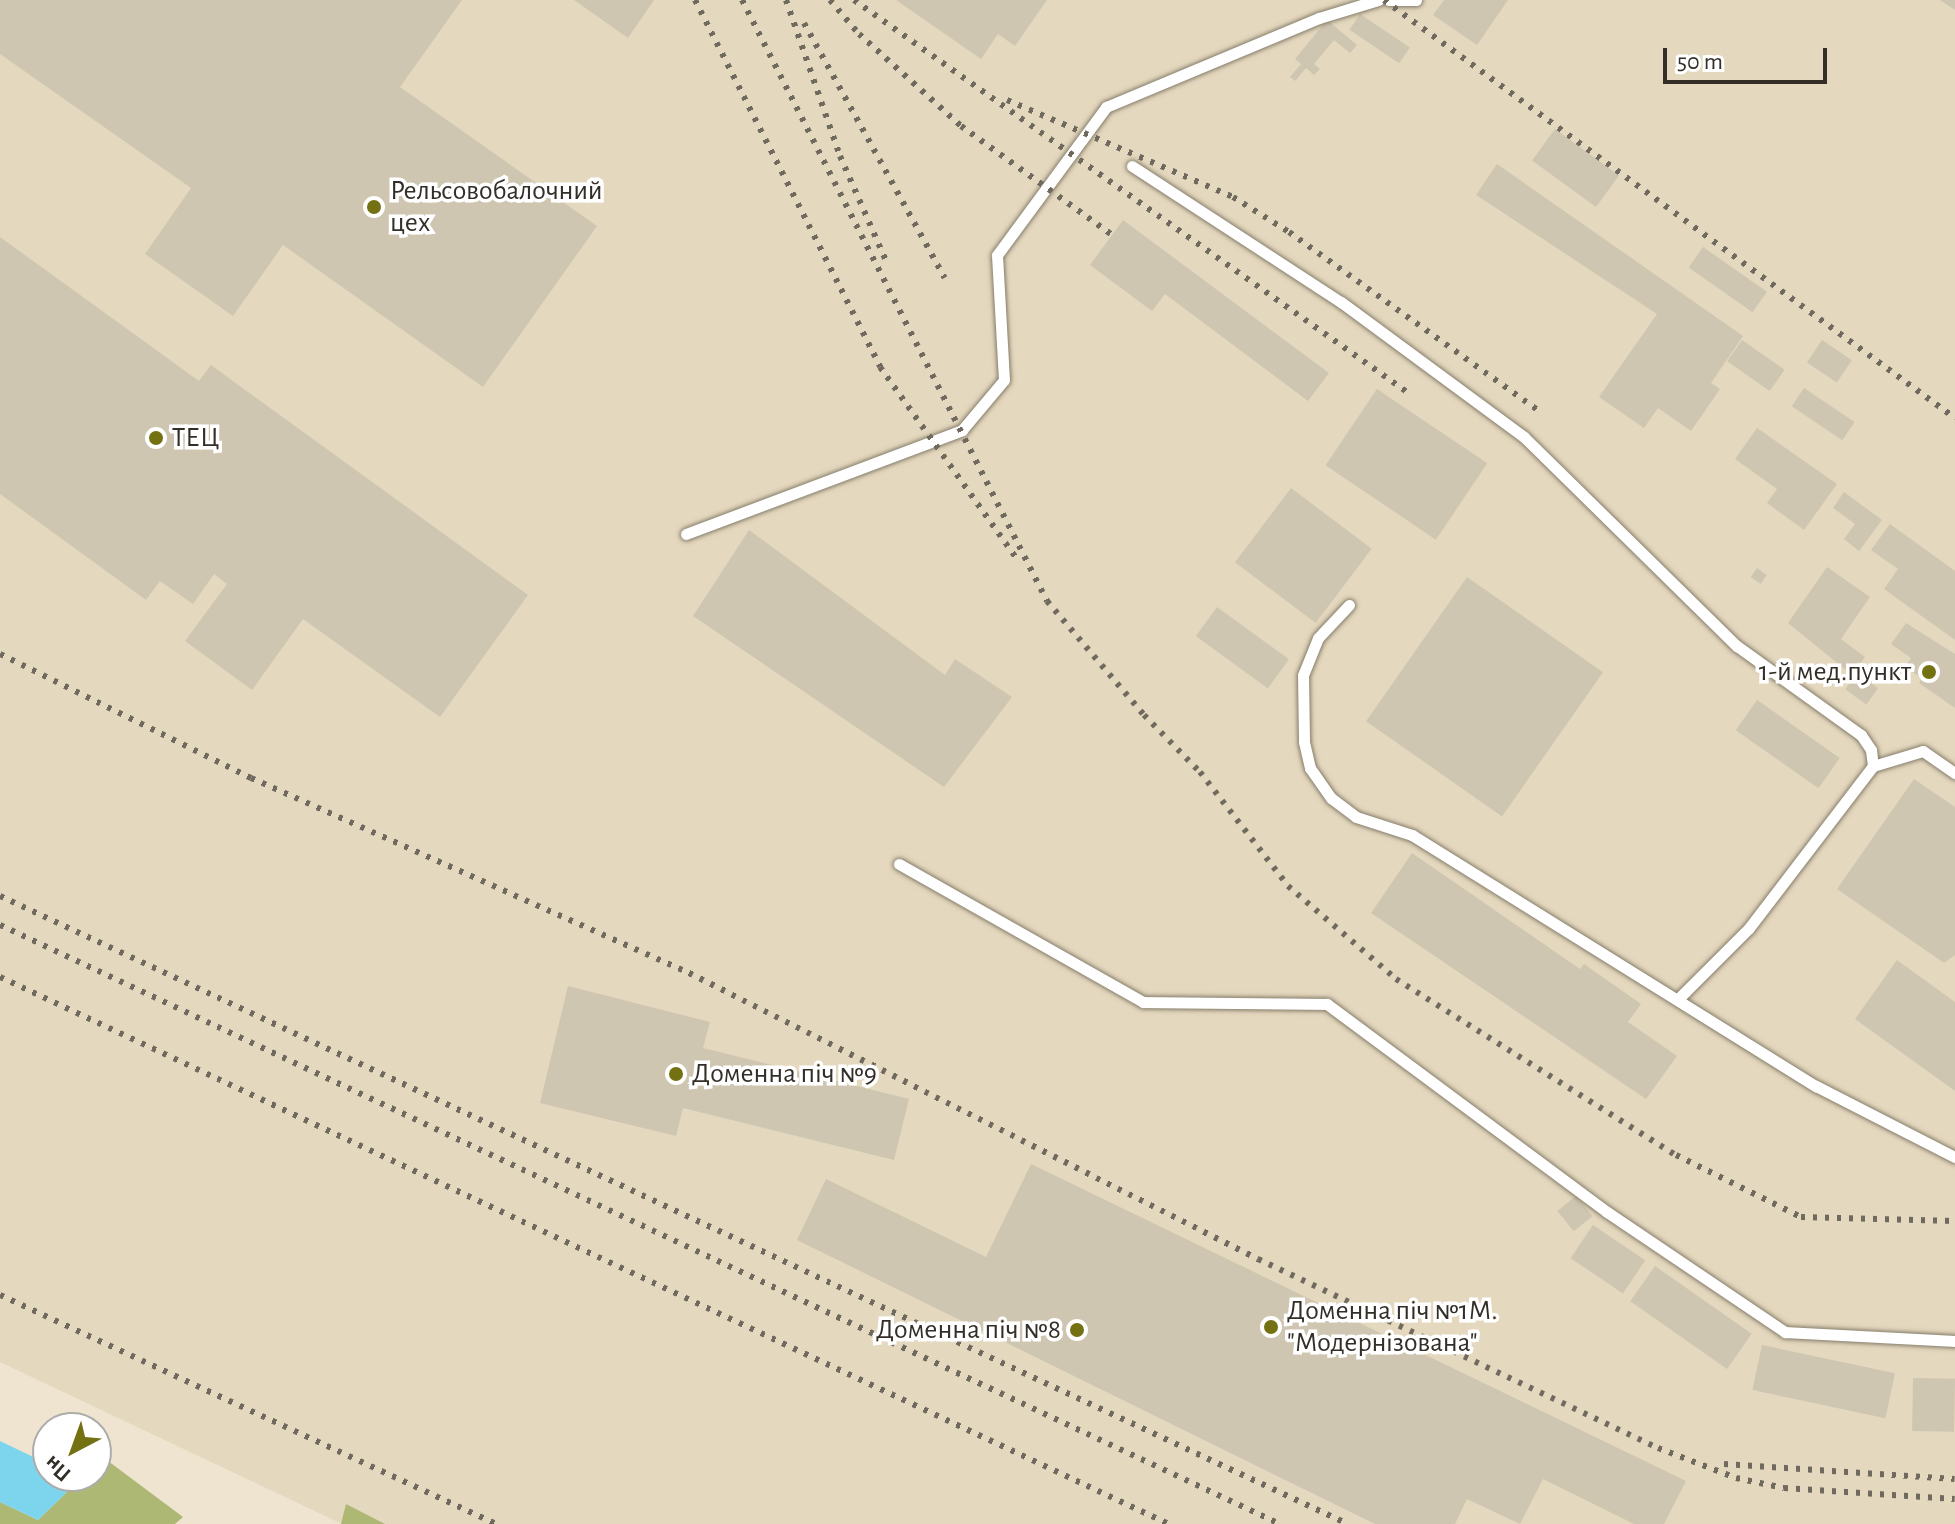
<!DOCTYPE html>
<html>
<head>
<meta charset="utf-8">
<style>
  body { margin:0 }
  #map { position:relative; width:1955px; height:1524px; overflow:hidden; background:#eee4d0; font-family:"Alegreya Sans",sans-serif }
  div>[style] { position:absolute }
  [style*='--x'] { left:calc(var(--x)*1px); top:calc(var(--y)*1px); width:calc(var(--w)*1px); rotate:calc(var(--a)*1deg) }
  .built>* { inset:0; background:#e4d8be }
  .forest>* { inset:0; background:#acb874 }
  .water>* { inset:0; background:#7cd4ed }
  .building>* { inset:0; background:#cfc6b2; transform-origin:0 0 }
  .roads { filter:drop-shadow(0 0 2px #867d6b) drop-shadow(0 0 2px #867d6b) }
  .lane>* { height:11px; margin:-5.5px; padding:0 5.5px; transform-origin:5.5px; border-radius:5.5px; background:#fff }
  .rail>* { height:6px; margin-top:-3px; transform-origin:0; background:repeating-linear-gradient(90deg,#6f695e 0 4px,transparent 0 12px) }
  .dots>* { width:22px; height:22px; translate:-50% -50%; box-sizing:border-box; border:4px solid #fff; border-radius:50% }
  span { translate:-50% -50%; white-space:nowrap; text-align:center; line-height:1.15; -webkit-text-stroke:7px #fff; paint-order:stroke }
  .poi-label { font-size:28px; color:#332f28 }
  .left { translate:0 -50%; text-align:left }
  .right { translate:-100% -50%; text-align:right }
  .north { position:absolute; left:32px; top:1412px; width:80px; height:80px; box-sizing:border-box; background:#fff; border:2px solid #adaca9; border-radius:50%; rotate:221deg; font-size:22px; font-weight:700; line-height:32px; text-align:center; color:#332f28 }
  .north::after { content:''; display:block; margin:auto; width:28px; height:36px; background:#747113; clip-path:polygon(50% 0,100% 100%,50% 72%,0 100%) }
  .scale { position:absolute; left:1663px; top:48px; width:164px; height:36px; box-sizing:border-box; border:4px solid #332f28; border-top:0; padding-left:10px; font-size:24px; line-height:28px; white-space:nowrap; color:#332f28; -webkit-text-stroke:6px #fff; paint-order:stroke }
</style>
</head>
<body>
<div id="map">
  <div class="built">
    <div style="clip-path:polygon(0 0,1955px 0,1955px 1524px,342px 1524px,0 1362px)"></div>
  </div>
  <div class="forest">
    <div style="clip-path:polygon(96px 1452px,183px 1517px,175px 1524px,0 1524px,0 1502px,38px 1520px,69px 1490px,73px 1476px,96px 1476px)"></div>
    <div style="clip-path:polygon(346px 1504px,385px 1524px,341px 1524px)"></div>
  </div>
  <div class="water">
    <div style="clip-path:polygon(0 1441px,48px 1464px,48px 1476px,73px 1476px,69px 1490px,38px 1520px,0 1502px)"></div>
  </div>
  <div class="building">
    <div style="clip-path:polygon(0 0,462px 0,400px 87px,597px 226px,483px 387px,283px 245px,233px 316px,145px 254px,191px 188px,0 54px)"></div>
    <div style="clip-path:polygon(574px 0,654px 0,628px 38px)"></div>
    <div style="clip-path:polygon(896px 0,1047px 0,1015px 46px,998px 34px,981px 59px)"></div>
    <div style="clip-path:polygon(1444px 0,1508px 0,1477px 45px,1433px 15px)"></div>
    <div style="clip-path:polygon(1940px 0,1955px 0,1955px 10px)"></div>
    <div style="left:1360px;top:14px;width:60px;height:19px;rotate:34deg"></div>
    <div style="clip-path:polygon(1327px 20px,1357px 45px,1350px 53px,1334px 40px,1314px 64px,1320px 69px,1314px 75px,1306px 68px,1295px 81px,1290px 77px,1301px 64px,1295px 59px)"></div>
    <div style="left:1555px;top:129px;width:79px;height:39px;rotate:36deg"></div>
    <div style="clip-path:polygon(1497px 164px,1743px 336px,1711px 383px,1720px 389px,1691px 431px,1658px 408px,1644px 428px,1599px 397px,1657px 314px,1476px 195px)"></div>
    <div style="clip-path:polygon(1123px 220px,1329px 373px,1308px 401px,1165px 294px,1152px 311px,1090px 265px)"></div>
    <div style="clip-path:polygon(0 237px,199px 381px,211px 365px,528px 595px,440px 717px,303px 619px,252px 690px,185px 641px,227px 584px,214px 574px,193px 604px,160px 581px,146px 600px,0 494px)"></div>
    <div style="left:1703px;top:247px;width:78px;height:25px;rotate:35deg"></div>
    <div style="left:1742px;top:340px;width:52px;height:26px;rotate:35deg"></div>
    <div style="left:1822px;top:340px;width:36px;height:27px;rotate:34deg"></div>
    <div style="left:1804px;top:388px;width:61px;height:22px;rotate:34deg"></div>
    <div style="left:1377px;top:389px;width:133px;height:92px;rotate:34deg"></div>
    <div style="clip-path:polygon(1757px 428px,1837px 484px,1804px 530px,1767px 503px,1777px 489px,1735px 459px)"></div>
    <div style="left:1291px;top:488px;width:101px;height:93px;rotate:37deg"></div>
    <div style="clip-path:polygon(1844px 492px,1882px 520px,1859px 551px,1844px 539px,1855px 524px,1833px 508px)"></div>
    <div style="clip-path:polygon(1890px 524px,1955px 571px,1955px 640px,1884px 589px,1898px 569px,1871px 550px)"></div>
    <div style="clip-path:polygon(749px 530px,945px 675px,955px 659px,1012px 697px,944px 787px,693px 616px)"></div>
    <div style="clip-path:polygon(1827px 567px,1870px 597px,1841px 639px,1865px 657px,1852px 675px,1788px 623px)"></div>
    <div style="left:1757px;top:568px;width:12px;height:11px;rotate:35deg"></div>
    <div style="left:1467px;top:577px;width:166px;height:176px;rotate:35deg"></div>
    <div style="left:1217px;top:607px;width:89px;height:36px;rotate:36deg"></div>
    <div style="clip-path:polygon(1906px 623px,1955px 654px,1955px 708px,1919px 683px,1922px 678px,1905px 667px,1911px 658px,1891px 644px)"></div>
    <div style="left:1857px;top:673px;width:26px;height:20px;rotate:36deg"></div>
    <div style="left:1757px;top:700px;width:101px;height:37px;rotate:35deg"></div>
    <div style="clip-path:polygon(1914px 779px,1955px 807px,1955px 955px,1944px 963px,1837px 889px)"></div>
    <div style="clip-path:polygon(1412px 853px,1580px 969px,1584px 964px,1641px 1004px,1628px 1022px,1677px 1056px,1646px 1099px,1371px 913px)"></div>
    <div style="clip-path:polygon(1897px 960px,1955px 1002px,1955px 1091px,1855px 1019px)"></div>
    <div style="clip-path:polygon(568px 986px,710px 1022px,703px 1048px,909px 1099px,894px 1160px,683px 1108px,676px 1136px,540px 1103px)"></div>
    <div style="clip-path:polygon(1031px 1164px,1686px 1481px,1664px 1524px,1634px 1524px,1543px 1479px,1520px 1524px,1467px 1499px,1455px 1524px,1375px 1524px,797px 1240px,826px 1179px,986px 1257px)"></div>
    <div style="left:1576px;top:1196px;width:26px;height:24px;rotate:51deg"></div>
    <div style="left:1593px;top:1225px;width:63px;height:40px;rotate:34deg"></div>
    <div style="left:1655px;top:1266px;width:118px;height:43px;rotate:35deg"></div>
    <div style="left:1762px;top:1345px;width:136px;height:46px;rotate:12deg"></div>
    <div style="left:1913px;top:1378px;width:42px;height:53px;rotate:1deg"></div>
  </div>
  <div class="roads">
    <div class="lane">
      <div style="--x:1389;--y:0;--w:27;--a:0"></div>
      <div style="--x:1132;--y:166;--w:249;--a:33.1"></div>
      <div style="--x:1341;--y:302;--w:227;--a:36.4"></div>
      <div style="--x:1524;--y:437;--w:298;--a:44.5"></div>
      <div style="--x:1737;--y:646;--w:153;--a:35.7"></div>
      <div style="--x:1861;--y:735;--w:18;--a:56"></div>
      <div style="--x:1871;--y:750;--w:16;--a:83"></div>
      <div style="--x:1873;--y:766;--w:52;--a:-16.7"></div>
      <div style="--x:1923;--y:751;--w:39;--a:35"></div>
      <div style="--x:686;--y:534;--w:295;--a:-20.6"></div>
      <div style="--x:962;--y:430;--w:65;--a:-50"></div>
      <div style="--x:1004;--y:380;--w:125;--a:-93.2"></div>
      <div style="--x:997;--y:255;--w:184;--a:-53.6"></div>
      <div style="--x:1106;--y:107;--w:231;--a:-22.7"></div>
      <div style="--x:1319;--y:18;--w:62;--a:-17"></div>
      <div style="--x:1349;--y:605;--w:45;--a:133.2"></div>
      <div style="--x:1318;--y:638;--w:40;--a:112"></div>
      <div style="--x:1303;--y:675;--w:67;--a:89.1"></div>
      <div style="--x:1304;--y:742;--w:27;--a:77"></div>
      <div style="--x:1310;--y:768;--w:37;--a:55"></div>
      <div style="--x:1331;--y:798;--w:31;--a:37"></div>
      <div style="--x:1356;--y:817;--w:59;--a:17.8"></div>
      <div style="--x:1412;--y:835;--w:476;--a:31.9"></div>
      <div style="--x:1816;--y:1086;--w:156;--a:27.1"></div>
      <div style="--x:899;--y:864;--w:280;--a:29.5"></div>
      <div style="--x:1143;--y:1002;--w:184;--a:0.6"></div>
      <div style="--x:1327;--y:1004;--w:349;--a:36.6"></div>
      <div style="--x:1607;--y:1212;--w:215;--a:34"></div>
      <div style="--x:1785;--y:1332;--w:170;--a:3"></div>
      <div style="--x:1678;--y:999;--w:100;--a:-45"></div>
      <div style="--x:1749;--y:928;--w:204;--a:-52.6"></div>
    </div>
  </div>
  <div class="rail">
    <div style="--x:695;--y:0;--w:411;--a:63.2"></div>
    <div style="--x:880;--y:367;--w:236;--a:54.5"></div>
    <div style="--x:742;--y:0;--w:674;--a:63.09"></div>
    <div style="--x:1047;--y:601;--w:150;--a:49.6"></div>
    <div style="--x:1144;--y:715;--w:80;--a:45.5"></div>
    <div style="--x:1200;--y:772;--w:144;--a:52.3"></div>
    <div style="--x:1288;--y:886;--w:143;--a:40.7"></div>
    <div style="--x:1396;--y:979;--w:331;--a:32.2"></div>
    <div style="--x:1676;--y:1155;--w:140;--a:26.4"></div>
    <div style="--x:1801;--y:1217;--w:154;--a:1.5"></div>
    <div style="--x:786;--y:0;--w:165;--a:70.9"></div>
    <div style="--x:840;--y:156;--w:115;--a:66.3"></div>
    <div style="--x:830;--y:0;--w:45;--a:49.5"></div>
    <div style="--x:859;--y:34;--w:137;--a:42"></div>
    <div style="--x:961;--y:126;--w:186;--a:35.8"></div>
    <div style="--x:854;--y:0;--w:678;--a:35.33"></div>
    <div style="--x:1384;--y:0;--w:708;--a:36.21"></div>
    <div style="--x:804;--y:23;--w:291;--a:61.1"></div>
    <div style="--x:1007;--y:100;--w:246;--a:23.2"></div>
    <div style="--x:1233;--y:197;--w:66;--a:32"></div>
    <div style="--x:1289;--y:232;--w:306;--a:35.6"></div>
    <div style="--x:0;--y:654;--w:280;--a:26.3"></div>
    <div style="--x:251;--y:778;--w:479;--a:24"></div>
    <div style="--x:689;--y:973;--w:637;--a:26.69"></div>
    <div style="--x:1258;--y:1259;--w:442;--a:25.3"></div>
    <div style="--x:1658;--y:1448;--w:84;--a:21"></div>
    <div style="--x:1736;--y:1478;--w:49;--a:11.8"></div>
    <div style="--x:1784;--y:1488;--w:171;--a:3.7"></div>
    <div style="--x:0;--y:896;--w:1487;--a:24.98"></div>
    <div style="--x:0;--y:925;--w:1413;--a:25.08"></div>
    <div style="--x:0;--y:977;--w:1291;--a:25.08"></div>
    <div style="--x:0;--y:1295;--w:546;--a:24.78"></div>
    <div style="--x:1724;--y:1464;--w:231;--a:3.7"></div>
  </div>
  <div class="dots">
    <div style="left:374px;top:207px;background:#747113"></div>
    <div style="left:156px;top:438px;background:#747113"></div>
    <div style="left:1929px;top:672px;background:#747113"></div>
    <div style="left:676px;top:1074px;background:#747113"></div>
    <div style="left:1271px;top:1327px;background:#747113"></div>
    <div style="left:1077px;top:1330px;background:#747113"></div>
  </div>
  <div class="poi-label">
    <span class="left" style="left:390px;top:207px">Рельсовобалочний<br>цех</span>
    <span class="left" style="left:172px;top:438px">ТЕЦ</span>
    <span class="right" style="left:1911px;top:672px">1-й мед.пункт</span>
    <span class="left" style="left:692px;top:1074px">Доменна піч №9</span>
    <span class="left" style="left:1287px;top:1327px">Доменна піч №1М.<br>"Модернізована"</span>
    <span class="right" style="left:1061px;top:1330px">Доменна піч №8</span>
  </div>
  <div class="north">Пн</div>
  <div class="scale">50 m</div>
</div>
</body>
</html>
